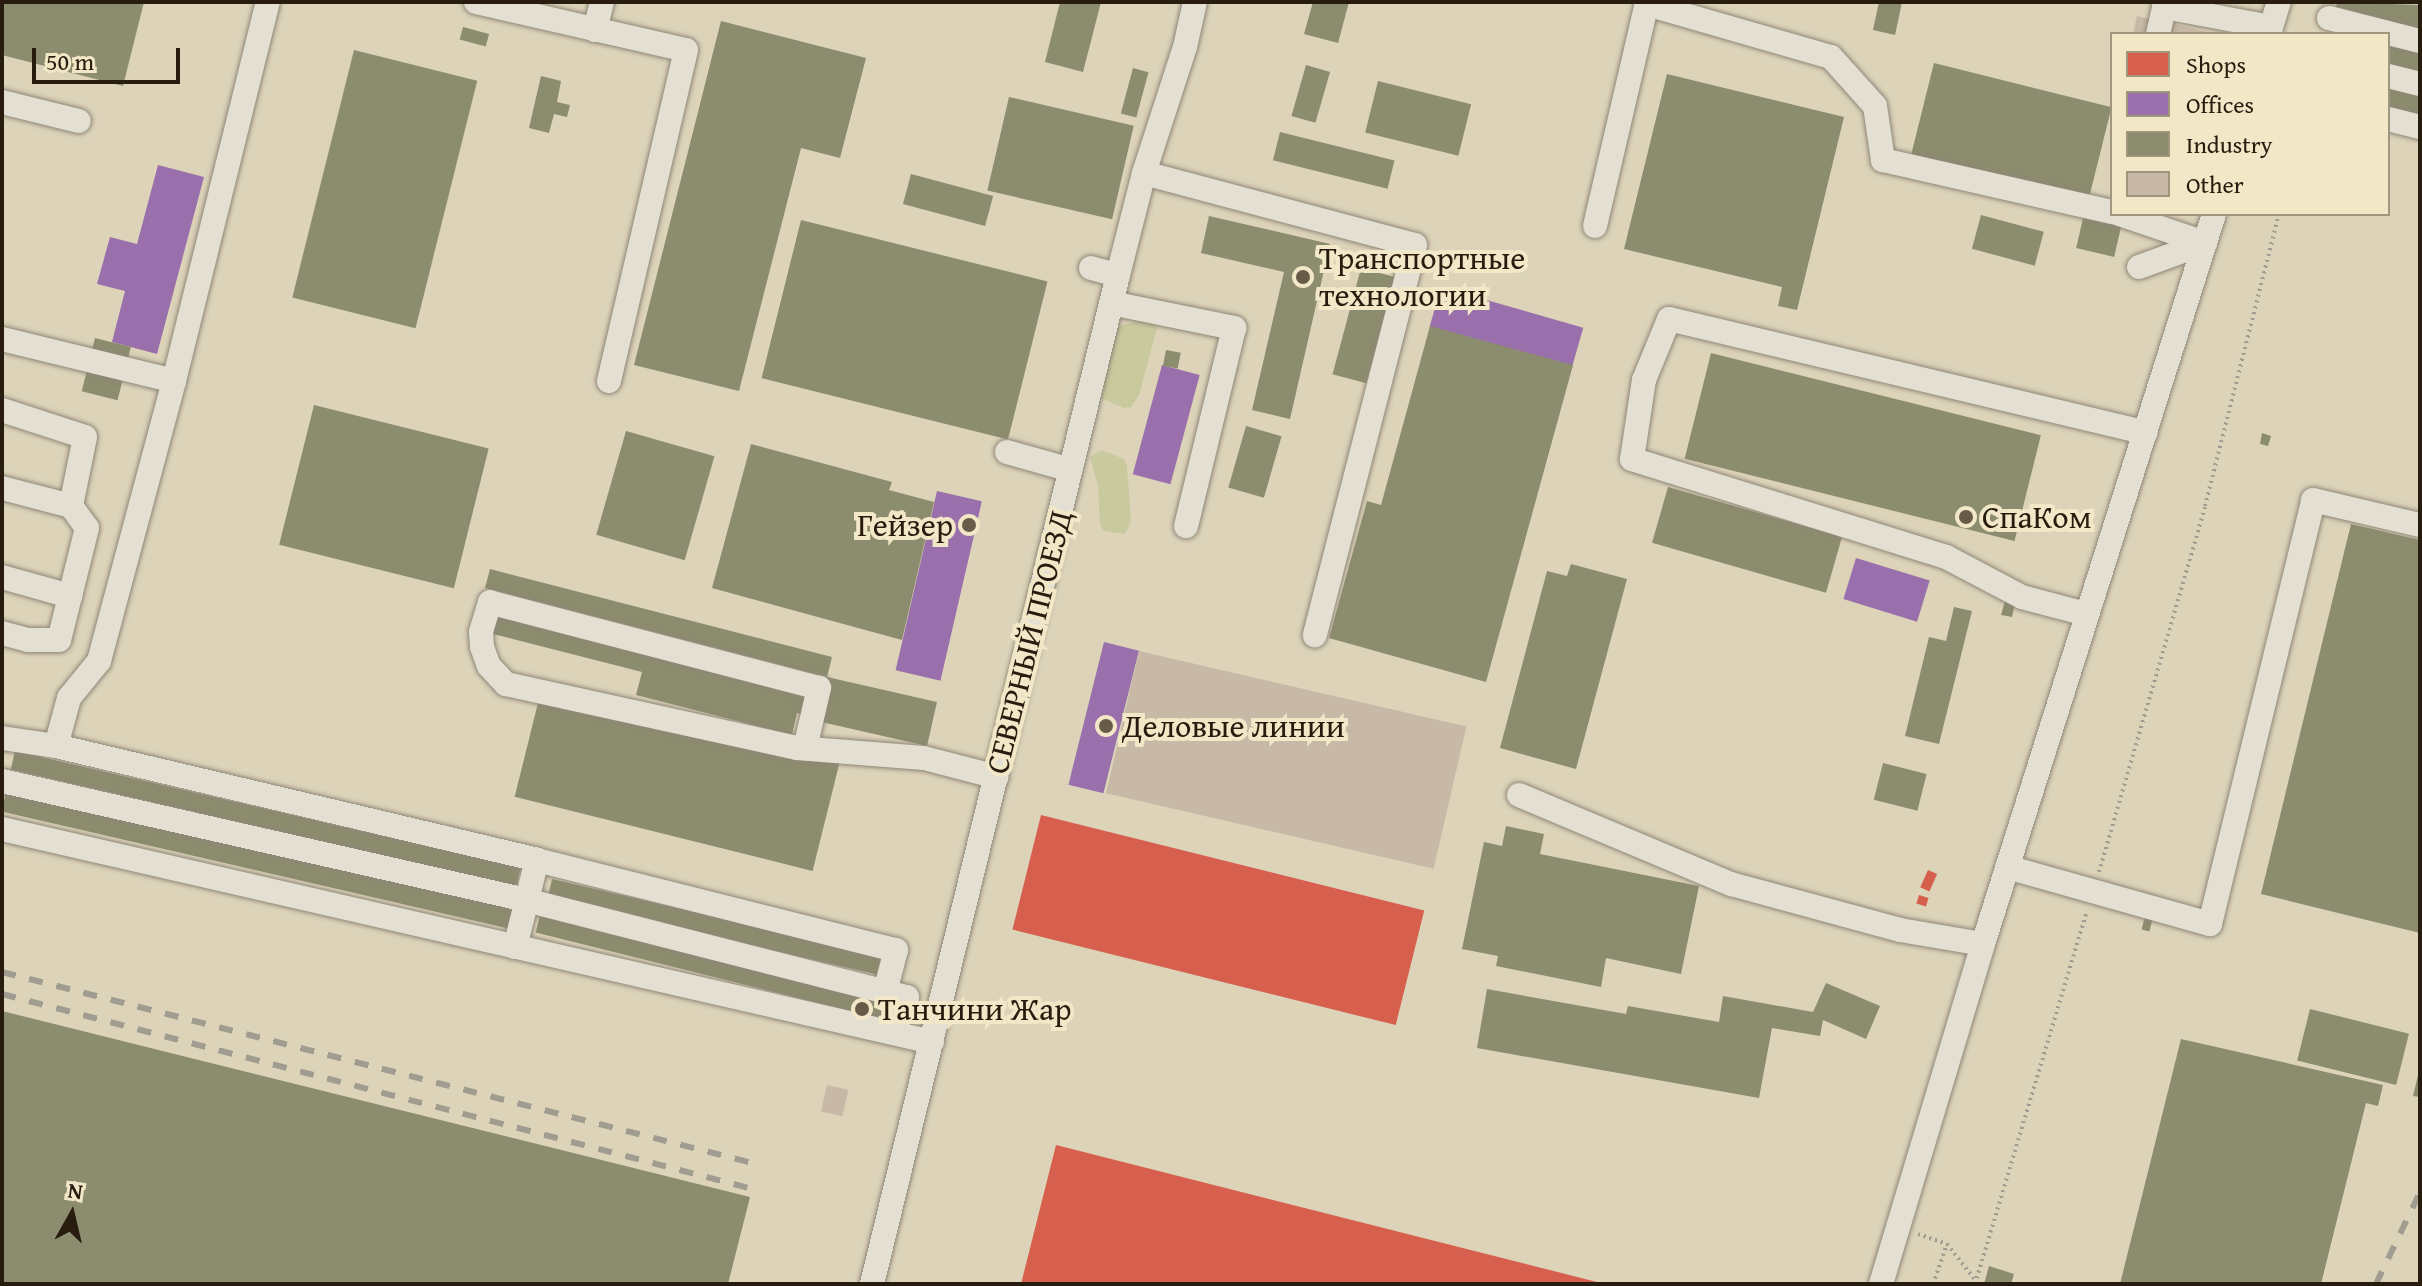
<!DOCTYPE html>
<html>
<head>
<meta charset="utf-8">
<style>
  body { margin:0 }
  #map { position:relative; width:2422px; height:1286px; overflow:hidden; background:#dcd3b9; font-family:"Gentium Book Plus",serif }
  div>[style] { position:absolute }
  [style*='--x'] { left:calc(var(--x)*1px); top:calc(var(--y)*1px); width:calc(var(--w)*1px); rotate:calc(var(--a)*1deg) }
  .green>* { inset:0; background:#c9c99e }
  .shops>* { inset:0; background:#d6604d; transform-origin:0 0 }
  .offices>* { inset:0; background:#9970ab; transform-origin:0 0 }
  .industry>* { inset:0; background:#8c8c6e; transform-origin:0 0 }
  .building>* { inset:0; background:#c7b9a5; transform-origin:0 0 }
  .path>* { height:4px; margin-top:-2px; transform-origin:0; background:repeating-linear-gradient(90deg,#a09c90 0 2px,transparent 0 6px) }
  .roads { filter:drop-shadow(0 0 2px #8e8777) drop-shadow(0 0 2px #8e8777) }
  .minor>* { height:24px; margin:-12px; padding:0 12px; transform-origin:12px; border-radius:12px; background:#e3dfd2 }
  .rail>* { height:6px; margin-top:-3px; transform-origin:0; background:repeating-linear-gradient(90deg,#a09c90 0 14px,transparent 0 28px) }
  .dots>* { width:22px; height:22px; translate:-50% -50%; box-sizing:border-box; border:4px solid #f2e8c8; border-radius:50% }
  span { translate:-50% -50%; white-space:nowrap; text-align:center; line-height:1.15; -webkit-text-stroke:8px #f2e8c8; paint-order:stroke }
  .poi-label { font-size:32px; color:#281c0f }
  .left { translate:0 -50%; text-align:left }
  .right { translate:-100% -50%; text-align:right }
  .street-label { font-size:32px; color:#281c0f }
  .frame { position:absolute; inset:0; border:4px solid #281c0f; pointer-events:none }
  .legend { position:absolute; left:2110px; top:32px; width:280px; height:184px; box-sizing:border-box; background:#f2e8c8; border:2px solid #a1967e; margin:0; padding:10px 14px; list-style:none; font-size:24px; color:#281c0f }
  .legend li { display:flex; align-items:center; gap:16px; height:40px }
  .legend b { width:40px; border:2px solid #a1967e }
  .north { position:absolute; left:32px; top:1174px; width:80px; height:80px; -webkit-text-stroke:6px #f2e8c8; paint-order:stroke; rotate:8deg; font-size:22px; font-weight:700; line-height:32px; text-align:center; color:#281c0f }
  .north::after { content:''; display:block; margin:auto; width:28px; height:36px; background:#281c0f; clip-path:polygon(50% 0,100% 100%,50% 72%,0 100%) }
  .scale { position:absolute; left:32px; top:48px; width:148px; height:36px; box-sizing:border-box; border:4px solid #281c0f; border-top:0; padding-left:10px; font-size:24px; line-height:28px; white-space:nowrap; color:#281c0f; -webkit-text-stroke:6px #f2e8c8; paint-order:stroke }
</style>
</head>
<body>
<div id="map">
  <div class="green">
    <div style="clip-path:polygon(1141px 321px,1154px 321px,1157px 328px,1139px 395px,1131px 407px,1124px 408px,1103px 399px,1101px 392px,1117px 326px)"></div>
    <div style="clip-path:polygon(1102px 450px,1124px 459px,1127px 466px,1131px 521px,1125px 534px,1103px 531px,1100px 524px,1098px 486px,1090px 457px)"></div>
  </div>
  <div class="shops">
    <div style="left:1041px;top:815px;width:395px;height:118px;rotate:14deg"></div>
    <div style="left:1928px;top:870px;width:10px;height:19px;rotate:24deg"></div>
    <div style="left:1919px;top:895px;width:10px;height:9px;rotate:17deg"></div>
    <div style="clip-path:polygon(1056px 1145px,1601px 1283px,1601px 1284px,1021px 1284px)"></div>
  </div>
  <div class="offices">
    <div style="clip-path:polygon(158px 165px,204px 177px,157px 354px,112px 342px,125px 291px,97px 284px,110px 237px,137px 244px)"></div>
    <div style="left:1441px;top:287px;width:148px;height:41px;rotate:16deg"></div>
    <div style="left:1162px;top:365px;width:39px;height:113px;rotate:15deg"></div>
    <div style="left:937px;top:491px;width:46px;height:184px;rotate:13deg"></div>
    <div style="left:1856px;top:558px;width:77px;height:43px;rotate:17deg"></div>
    <div style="left:1104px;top:642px;width:36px;height:147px;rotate:14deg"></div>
  </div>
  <div class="industry">
    <div style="clip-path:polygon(2px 2px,144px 2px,123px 86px,2px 55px)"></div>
    <div style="clip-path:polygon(1060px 2px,1101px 2px,1083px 72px,1045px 62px)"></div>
    <div style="clip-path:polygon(1313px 2px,1349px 2px,1338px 43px,1304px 34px)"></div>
    <div style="clip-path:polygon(1879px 2px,1902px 2px,1895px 35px,1873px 30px)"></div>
    <div style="clip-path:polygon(2337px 2px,2420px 5px,2420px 29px,2336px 7px)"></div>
    <div style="clip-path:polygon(721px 21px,866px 58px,840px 158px,801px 148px,739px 391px,634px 365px)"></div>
    <div style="left:463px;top:27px;width:27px;height:13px;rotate:15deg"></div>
    <div style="clip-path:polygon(2388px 44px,2420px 51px,2420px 78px,2388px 70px)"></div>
    <div style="left:354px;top:50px;width:127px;height:255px;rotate:14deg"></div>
    <div style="left:1934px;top:63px;width:183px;height:95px;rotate:14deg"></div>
    <div style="left:1306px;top:65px;width:25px;height:53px;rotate:16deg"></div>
    <div style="left:1133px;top:68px;width:16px;height:47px;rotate:15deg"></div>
    <div style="clip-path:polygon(1667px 74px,1844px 117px,1797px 310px,1778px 306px,1782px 287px,1624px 249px)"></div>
    <div style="clip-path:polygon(541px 76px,561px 81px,557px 102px,570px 105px,567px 117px,554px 114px,549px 133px,529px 128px)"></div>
    <div style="left:1378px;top:81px;width:96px;height:53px;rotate:14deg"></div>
    <div style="clip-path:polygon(2388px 85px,2420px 93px,2420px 117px,2388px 109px)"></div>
    <div style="left:1009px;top:97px;width:128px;height:96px;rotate:13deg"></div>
    <div style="left:1280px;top:132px;width:118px;height:29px;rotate:14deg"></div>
    <div style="left:911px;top:174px;width:85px;height:31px;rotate:15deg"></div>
    <div style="left:2084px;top:214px;width:39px;height:35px;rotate:13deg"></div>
    <div style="left:1981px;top:215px;width:65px;height:35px;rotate:15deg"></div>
    <div style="clip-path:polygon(1209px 216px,1330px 244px,1290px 419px,1252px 410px,1284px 272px,1201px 253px)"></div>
    <div style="left:801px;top:220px;width:254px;height:163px;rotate:14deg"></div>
    <div style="left:1361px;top:268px;width:35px;height:110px;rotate:15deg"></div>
    <div style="clip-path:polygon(1430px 326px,1573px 365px,1486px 682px,1329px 638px,1367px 501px,1381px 505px)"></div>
    <div style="left:95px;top:338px;width:37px;height:55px;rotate:14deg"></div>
    <div style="left:1166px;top:350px;width:15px;height:16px;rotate:11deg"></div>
    <div style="left:1711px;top:353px;width:340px;height:109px;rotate:14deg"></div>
    <div style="left:314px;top:405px;width:180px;height:144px;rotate:14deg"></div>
    <div style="left:1246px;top:426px;width:37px;height:64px;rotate:16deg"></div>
    <div style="left:626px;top:431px;width:92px;height:108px;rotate:16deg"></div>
    <div style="clip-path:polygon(2262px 433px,2271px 436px,2268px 446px,2260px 444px)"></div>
    <div style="clip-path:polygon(751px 444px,892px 482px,889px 490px,934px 502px,902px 640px,712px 588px)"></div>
    <div style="left:1668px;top:487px;width:181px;height:58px;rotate:16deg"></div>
    <div style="clip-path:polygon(2351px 524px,2420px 540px,2420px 933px,2261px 894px)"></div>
    <div style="clip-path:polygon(1571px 564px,1627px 579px,1576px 769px,1500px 748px,1547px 571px,1567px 576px)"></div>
    <div style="clip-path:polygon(490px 569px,832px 657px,827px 677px,937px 702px,927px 746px,817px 721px,827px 677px,485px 588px)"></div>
    <div style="clip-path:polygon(2005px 601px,2015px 604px,2012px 617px,2001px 615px)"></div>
    <div style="clip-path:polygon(1954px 607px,1972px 611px,1939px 744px,1905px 736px,1929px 637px,1946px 641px)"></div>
    <div style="clip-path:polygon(490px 612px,812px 697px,807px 716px,797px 713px,792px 735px,636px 695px,642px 672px,485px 632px)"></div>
    <div style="left:542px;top:687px;width:307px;height:113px;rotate:14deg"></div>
    <div style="left:15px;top:751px;width:519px;height:19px;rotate:13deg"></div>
    <div style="left:1883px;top:763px;width:45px;height:38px;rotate:14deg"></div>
    <div style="left:6px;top:792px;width:520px;height:20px;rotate:13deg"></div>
    <div style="clip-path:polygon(1506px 826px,1544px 834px,1540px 854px,1699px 886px,1681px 974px,1606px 958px,1601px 987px,1496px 966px,1498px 956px,1462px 949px,1484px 842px,1502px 846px)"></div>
    <div style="left:552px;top:879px;width:338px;height:20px;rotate:13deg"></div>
    <div style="left:540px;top:915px;width:358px;height:18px;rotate:14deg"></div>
    <div style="left:2145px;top:916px;width:8px;height:14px;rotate:14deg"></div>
    <div style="clip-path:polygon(1826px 983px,1880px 1006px,1866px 1039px,1823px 1020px,1820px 1036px,1772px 1028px,1759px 1098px,1477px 1048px,1487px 989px,1626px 1014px,1628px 1006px,1719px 1022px,1723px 996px,1813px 1012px)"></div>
    <div style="left:2310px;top:1009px;width:102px;height:53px;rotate:14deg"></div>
    <div style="clip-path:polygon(2px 1011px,750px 1197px,728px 1284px,2px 1284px)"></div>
    <div style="clip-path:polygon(2181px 1039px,2383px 1085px,2378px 1106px,2366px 1103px,2321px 1284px,2120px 1284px)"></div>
    <div style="clip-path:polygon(2419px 1071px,2420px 1071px,2420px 1097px,2413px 1096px)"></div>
    <div style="clip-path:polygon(1989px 1266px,2014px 1274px,2011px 1284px,1984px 1284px)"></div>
  </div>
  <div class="building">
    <div style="clip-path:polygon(2137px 16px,2212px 33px,2211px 34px,2133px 34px)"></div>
    <div style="left:1139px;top:651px;width:336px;height:146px;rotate:13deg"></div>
    <div style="left:827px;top:1085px;width:22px;height:27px;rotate:13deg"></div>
  </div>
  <div class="path">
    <div style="--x:2099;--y:872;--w:381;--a:-73.8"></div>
    <div style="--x:2205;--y:506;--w:301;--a:-75.8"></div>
    <div style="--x:1918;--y:1234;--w:31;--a:19"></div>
    <div style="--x:1947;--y:1244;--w:47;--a:51.9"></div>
    <div style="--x:1933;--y:1284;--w:42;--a:-70.7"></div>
    <div style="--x:1975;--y:1284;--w:389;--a:-73.3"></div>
  </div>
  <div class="roads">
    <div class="minor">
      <div style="--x:476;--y:2;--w:215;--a:12.9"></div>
      <div style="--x:686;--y:50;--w:340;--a:103.1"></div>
      <div style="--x:1647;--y:4;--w:191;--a:16.1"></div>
      <div style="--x:1831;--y:57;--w:66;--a:48.1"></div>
      <div style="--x:1875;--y:106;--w:55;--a:81.6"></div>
      <div style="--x:1883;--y:160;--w:235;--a:12.8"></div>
      <div style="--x:2329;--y:18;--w:94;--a:14.2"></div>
      <div style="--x:595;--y:30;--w:29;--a:-76"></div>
      <div style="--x:2158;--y:34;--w:28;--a:-77"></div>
      <div style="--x:2164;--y:7;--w:109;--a:10.6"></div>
      <div style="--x:2269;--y:34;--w:34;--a:-73"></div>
      <div style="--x:2388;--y:76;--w:33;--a:14"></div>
      <div style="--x:2;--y:102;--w:79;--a:13.9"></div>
      <div style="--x:2388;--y:119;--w:33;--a:14"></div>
      <div style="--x:1144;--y:173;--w:280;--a:14.9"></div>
      <div style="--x:1415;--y:245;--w:403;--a:104.4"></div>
      <div style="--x:2119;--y:214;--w:91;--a:18.6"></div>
      <div style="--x:1595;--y:226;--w:230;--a:-76.9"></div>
      <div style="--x:2139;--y:267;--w:70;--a:-20"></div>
      <div style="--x:1091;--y:268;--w:28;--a:15"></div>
      <div style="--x:1111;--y:303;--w:126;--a:11.5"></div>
      <div style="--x:1234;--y:328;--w:204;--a:103.6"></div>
      <div style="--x:2;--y:339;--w:177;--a:13.7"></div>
      <div style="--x:2;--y:410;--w:87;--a:18"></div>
      <div style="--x:85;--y:437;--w:70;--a:101.5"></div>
      <div style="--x:71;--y:506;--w:27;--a:54"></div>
      <div style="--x:87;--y:528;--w:115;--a:104"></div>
      <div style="--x:59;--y:640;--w:31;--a:180"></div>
      <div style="--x:28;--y:640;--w:27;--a:-165"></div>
      <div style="--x:1007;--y:452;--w:66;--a:15.7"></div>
      <div style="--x:2;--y:488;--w:71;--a:14.6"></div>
      <div style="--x:2;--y:577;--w:71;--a:15.6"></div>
      <div style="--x:2086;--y:614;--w:66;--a:-165.1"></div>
      <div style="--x:2022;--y:597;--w:86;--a:-152.2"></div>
      <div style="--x:1946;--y:557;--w:329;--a:-162.7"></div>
      <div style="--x:1632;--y:459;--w:80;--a:-81.4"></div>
      <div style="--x:1644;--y:380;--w:66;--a:-67.7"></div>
      <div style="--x:1669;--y:319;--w:490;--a:13.4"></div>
      <div style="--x:2;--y:738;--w:55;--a:8.4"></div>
      <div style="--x:56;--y:746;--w:494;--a:13.3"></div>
      <div style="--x:537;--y:860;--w:370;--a:14.1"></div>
      <div style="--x:896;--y:950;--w:43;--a:104.7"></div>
      <div style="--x:56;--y:746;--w:50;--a:-74.8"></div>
      <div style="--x:69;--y:698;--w:48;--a:-51"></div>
      <div style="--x:99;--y:661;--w:290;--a:-75"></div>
      <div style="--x:174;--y:381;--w:390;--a:-76.1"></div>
      <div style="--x:805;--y:748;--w:62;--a:-76.9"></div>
      <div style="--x:819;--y:688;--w:340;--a:-165.4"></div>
      <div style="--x:490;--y:602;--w:31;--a:107"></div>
      <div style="--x:481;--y:632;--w:15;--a:86"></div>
      <div style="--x:482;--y:647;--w:20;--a:70"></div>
      <div style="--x:489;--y:666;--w:25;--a:47"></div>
      <div style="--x:506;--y:684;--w:298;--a:12.4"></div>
      <div style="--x:797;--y:748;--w:127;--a:4.5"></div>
      <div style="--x:924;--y:758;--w:75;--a:14.6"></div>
      <div style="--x:2;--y:781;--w:537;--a:12.79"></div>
      <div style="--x:526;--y:900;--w:393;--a:14.3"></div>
      <div style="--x:907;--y:997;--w:38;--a:110"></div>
      <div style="--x:1519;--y:795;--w:230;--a:22.8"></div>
      <div style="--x:1731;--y:884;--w:175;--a:15.2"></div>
      <div style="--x:1900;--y:930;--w:84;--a:9.6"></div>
      <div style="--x:2;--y:829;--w:954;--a:12.9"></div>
      <div style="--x:2007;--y:867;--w:211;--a:15.7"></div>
      <div style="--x:2210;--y:924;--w:436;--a:-76.3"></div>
      <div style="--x:2313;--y:500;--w:110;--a:13.2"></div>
      <div style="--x:515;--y:947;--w:90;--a:-75.8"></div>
      <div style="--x:872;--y:1284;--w:1039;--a:-76.3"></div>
      <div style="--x:1118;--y:275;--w:105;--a:-75.7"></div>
      <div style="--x:1144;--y:173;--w:133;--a:-72"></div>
      <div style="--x:1185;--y:47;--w:46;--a:-77.5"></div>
      <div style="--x:1881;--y:1284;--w:355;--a:-73.3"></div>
      <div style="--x:1983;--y:944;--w:766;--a:-72.44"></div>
    </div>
  </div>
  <div class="rail">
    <div style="--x:2;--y:972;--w:782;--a:14.28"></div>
    <div style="--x:2;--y:994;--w:776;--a:14.56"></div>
    <div style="--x:2376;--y:1284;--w:102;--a:-64.4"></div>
  </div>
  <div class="dots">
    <div style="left:1303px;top:277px;background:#675c4a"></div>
    <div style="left:1966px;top:517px;background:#675c4a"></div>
    <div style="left:969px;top:525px;background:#675c4a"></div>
    <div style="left:1106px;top:726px;background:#675c4a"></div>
    <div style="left:862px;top:1009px;background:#675c4a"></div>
  </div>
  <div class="poi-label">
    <span class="left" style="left:1319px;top:277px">Транспортные<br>технологии</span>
    <span class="left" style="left:1982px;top:517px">СпаКом</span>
    <span class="right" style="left:953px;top:525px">Гейзер</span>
    <span class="left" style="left:1122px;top:726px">Деловые линии</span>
    <span class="left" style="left:878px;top:1009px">Танчини Жар</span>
  </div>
  <div class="street-label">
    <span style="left:1029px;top:642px;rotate:-76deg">СЕВЕРНЫЙ ПРОЕЗД</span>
  </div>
  <div class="frame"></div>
  <ul class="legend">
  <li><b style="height:22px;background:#d6604d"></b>Shops</li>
  <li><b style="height:22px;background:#9970ab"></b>Offices</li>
  <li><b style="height:22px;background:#8c8c6e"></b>Industry</li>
  <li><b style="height:22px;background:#c7b9a5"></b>Other</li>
  </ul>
  <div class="north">N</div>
  <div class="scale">50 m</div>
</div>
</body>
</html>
